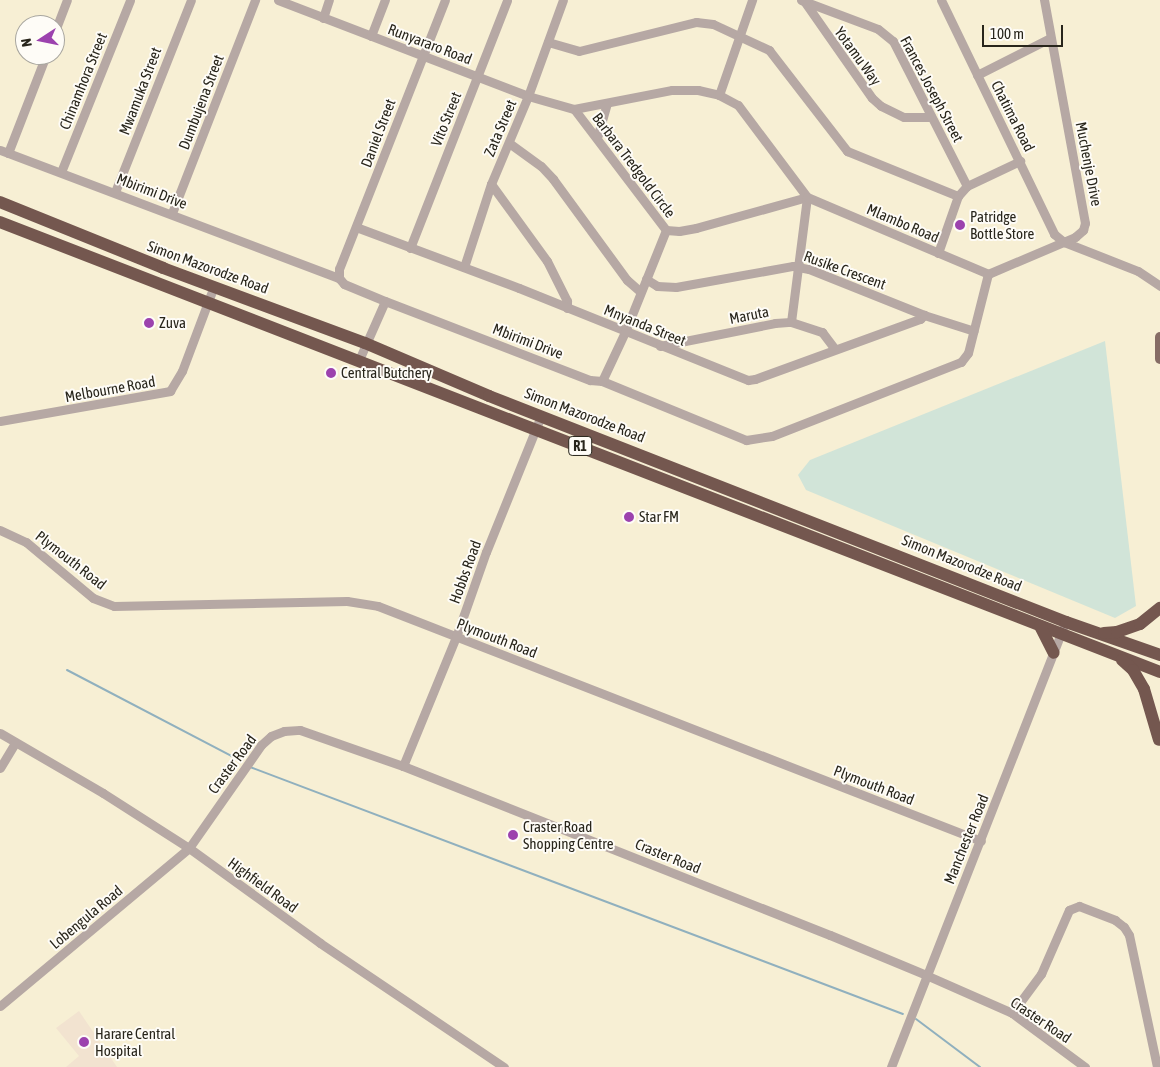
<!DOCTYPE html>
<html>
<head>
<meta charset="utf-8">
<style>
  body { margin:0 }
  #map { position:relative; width:1160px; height:1067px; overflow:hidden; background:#f7efd4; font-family:"Asap Condensed",sans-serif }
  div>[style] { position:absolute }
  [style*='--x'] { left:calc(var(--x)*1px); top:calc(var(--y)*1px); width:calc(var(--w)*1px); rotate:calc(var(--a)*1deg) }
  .medical>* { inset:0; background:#f2e3d0 }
  .green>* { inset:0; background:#d1e4d8 }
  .stream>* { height:2px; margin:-1px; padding:0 1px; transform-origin:1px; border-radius:1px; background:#90b0be }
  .minor>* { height:9px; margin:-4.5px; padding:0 4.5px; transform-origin:4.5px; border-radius:4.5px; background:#b6a8a4 }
  .major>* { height:10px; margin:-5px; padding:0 5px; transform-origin:5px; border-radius:5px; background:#866c65 }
  .highway>* { height:12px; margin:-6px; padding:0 6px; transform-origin:6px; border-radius:6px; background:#74574f }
  .dots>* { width:14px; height:14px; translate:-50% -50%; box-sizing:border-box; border:2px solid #fefcf7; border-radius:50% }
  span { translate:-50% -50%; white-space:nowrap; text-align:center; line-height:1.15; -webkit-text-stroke:4px #fefcf7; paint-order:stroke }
  .shield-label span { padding:1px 4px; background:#fefcf7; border:1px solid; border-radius:4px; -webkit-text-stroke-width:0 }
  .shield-label { font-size:14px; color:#28251b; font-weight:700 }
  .street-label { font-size:15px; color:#28251b }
  .poi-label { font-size:15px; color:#28251b }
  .left { translate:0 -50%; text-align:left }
  .north { position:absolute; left:15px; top:15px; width:50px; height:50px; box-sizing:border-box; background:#fefcf7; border:1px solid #a8a69f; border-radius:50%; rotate:259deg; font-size:14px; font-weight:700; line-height:20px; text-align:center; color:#28251b }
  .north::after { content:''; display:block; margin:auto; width:18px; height:22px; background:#9c42ae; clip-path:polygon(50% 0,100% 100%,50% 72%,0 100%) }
  .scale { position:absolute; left:982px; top:25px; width:81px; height:22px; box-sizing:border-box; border:2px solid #28251b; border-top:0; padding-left:6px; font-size:15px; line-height:18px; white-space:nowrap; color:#28251b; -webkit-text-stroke:4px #fefcf7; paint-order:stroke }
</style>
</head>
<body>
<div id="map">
  <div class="medical">
    <div style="clip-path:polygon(79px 1011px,117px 1067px,66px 1067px,79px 1056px,56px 1028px)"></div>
  </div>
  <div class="green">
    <div style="clip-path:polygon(1105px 341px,1136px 606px,1115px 618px,806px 490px,798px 475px,810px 460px)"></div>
  </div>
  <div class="stream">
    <div style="--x:67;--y:670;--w:194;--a:27.6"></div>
    <div style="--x:250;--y:767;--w:698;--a:20.72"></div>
    <div style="--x:916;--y:1019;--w:80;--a:36.9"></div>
  </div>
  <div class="minor">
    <div style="--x:278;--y:0;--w:268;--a:21"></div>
    <div style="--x:528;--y:96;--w:48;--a:15.8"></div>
    <div style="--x:801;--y:0;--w:82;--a:20.6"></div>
    <div style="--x:878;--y:29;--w:19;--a:39"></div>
    <div style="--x:893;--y:41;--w:163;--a:63"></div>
    <div style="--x:941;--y:0;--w:260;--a:64.2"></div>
    <div style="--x:1054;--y:234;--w:13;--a:39"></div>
    <div style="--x:1064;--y:242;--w:79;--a:21.4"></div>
    <div style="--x:1138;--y:271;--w:27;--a:34"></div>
    <div style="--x:804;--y:1;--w:118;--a:55"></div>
    <div style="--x:872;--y:98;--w:12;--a:42"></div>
    <div style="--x:881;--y:106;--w:25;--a:26"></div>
    <div style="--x:904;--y:117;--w:27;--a:0"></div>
    <div style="--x:323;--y:18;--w:19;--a:-72"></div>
    <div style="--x:55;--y:31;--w:33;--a:-69"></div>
    <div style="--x:371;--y:36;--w:39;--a:-69"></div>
    <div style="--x:548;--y:42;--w:32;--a:16"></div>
    <div style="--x:579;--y:51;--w:121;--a:-13.9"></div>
    <div style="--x:696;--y:22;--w:17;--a:7"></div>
    <div style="--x:713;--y:24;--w:62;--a:24.9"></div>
    <div style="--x:769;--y:50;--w:128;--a:52.3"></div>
    <div style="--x:847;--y:151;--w:120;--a:22.1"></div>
    <div style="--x:977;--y:75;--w:82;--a:-26.9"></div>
    <div style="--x:672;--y:90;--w:26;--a:0"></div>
    <div style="--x:698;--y:90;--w:22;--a:13"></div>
    <div style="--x:719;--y:95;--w:21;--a:28"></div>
    <div style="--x:738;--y:105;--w:115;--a:53.1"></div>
    <div style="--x:807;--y:197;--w:115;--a:164.4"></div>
    <div style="--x:696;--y:228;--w:17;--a:170"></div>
    <div style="--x:679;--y:231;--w:13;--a:-176"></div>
    <div style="--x:666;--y:230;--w:152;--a:-127.2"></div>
    <div style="--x:574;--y:109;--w:100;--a:-11"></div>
    <div style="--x:719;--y:95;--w:101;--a:-70.8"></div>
    <div style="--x:597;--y:138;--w:35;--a:-74"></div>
    <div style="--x:509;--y:143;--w:39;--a:36"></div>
    <div style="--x:541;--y:166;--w:18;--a:47"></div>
    <div style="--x:553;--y:179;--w:125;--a:53.8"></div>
    <div style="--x:627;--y:280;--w:18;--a:41"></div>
    <div style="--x:0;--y:150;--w:362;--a:20.7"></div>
    <div style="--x:339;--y:278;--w:8;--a:50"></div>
    <div style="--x:344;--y:284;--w:44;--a:22.5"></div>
    <div style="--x:385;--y:301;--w:220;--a:21.1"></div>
    <div style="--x:590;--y:380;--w:12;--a:5"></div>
    <div style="--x:602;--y:381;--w:156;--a:22.3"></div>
    <div style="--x:746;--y:440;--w:26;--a:-9"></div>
    <div style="--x:772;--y:436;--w:203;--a:-21.4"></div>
    <div style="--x:961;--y:362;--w:11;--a:-52"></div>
    <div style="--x:968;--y:353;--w:81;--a:-75.8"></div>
    <div style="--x:8;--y:153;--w:105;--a:-68.8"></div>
    <div style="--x:61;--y:172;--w:185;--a:-68.1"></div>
    <div style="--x:491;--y:184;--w:95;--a:54"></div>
    <div style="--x:547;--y:261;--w:45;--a:63.4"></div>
    <div style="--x:567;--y:301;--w:7;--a:90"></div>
    <div style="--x:115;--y:192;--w:206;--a:-68.4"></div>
    <div style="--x:172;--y:213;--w:229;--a:-68.7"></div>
    <div style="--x:356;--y:227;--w:174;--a:20.5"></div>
    <div style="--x:519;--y:288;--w:247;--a:21.9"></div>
    <div style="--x:748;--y:380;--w:7;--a:-8"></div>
    <div style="--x:755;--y:379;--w:176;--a:-20"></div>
    <div style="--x:920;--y:319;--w:6;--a:-45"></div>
    <div style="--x:410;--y:248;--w:266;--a:-68.6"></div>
    <div style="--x:938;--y:253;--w:60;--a:-70.7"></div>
    <div style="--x:958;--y:196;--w:13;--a:-48"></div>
    <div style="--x:967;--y:186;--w:59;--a:-25.3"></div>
    <div style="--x:464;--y:267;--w:87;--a:-72"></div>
    <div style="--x:491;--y:184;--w:95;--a:-67.2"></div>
    <div style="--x:528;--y:96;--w:102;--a:-70"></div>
    <div style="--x:988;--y:274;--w:95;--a:-23"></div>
    <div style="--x:1075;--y:237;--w:11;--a:-41"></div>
    <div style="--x:1083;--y:230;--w:7;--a:-74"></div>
    <div style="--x:1085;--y:223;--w:227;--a:-100.4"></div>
    <div style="--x:339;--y:278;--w:9;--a:-90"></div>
    <div style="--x:339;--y:269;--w:289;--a:-68.5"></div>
    <div style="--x:646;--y:279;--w:13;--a:32"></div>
    <div style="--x:657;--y:286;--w:19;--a:3"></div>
    <div style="--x:676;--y:287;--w:119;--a:-10.2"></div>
    <div style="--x:793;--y:266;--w:16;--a:11"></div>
    <div style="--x:809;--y:269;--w:124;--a:21.8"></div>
    <div style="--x:924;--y:315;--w:52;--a:17.7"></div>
    <div style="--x:791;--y:322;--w:126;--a:-82.7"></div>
    <div style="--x:807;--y:197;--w:197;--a:23"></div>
    <div style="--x:660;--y:346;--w:117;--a:-11.3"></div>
    <div style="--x:775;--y:323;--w:16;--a:-4"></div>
    <div style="--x:791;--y:322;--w:33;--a:18"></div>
    <div style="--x:822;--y:332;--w:21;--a:53"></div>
    <div style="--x:359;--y:360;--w:64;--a:-66.2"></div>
    <div style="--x:602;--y:381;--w:54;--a:-64.9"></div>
    <div style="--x:625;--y:332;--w:110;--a:-68.1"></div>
    <div style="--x:0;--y:421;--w:173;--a:-10"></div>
    <div style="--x:170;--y:391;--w:23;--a:-59"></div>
    <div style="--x:182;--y:371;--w:91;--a:-69.4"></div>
    <div style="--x:0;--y:530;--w:29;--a:25"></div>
    <div style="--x:26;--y:542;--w:87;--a:39.9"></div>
    <div style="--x:93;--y:598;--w:22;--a:21"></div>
    <div style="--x:114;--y:606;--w:233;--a:-1.2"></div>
    <div style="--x:347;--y:601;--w:31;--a:9"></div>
    <div style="--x:378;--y:606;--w:647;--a:21.29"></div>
    <div style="--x:0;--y:733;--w:119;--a:30.2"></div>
    <div style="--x:103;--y:793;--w:102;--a:32.6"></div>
    <div style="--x:189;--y:848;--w:162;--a:35.9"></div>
    <div style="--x:320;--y:943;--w:222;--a:34"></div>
    <div style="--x:403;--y:766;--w:139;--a:-67.7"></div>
    <div style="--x:456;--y:637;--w:90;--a:-70.6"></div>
    <div style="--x:486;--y:552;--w:147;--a:-68"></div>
    <div style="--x:0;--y:768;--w:29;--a:-59"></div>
    <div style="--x:0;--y:1006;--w:246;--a:-39.9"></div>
    <div style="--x:189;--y:848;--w:126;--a:-55"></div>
    <div style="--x:261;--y:745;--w:13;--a:-42"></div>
    <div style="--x:271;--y:736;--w:14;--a:-21"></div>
    <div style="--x:284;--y:731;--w:16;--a:-4"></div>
    <div style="--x:300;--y:730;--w:109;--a:19.3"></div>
    <div style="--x:403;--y:766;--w:459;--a:21.6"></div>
    <div style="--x:830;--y:935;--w:104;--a:22.6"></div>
    <div style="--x:926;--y:975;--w:94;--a:23.8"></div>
    <div style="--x:1012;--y:1013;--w:91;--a:36.5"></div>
    <div style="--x:1012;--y:1013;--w:49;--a:-53.4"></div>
    <div style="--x:1041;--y:974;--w:70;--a:-66.4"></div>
    <div style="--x:1069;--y:910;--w:11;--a:-22"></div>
    <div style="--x:1079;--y:906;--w:39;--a:21"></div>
    <div style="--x:1115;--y:920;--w:11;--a:38"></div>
    <div style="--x:1124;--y:927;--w:9;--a:58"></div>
    <div style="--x:1129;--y:935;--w:135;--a:78"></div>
    <div style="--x:891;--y:1067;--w:471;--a:-68.6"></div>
  </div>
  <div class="major">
    <div style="--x:1160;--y:337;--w:22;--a:90"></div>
  </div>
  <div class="highway">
    <div style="--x:0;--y:202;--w:176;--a:22"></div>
    <div style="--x:163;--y:268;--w:215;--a:20.4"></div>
    <div style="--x:365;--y:343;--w:135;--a:23.1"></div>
    <div style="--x:489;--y:396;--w:620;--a:21.39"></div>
    <div style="--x:1066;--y:622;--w:100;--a:19.3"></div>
    <div style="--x:0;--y:222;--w:1244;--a:21.2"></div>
    <div style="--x:1040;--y:626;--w:30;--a:63"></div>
    <div style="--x:1104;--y:633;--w:13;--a:-4"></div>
    <div style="--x:1117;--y:632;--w:24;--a:-19"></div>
    <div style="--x:1140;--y:624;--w:26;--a:-39"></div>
    <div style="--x:1122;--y:660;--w:15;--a:42"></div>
    <div style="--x:1133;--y:670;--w:22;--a:60"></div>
    <div style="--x:1144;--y:689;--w:53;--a:73.6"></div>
  </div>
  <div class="dots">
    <div style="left:960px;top:225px;background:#9c42ae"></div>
    <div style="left:149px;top:323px;background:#9c42ae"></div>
    <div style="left:331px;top:373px;background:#9c42ae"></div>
    <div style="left:629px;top:517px;background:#9c42ae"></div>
    <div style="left:513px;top:835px;background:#9c42ae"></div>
    <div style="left:84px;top:1042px;background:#9c42ae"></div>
  </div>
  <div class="shield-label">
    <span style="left:580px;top:446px">R1</span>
  </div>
  <div class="street-label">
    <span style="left:430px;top:44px;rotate:21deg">Runyararo Road</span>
    <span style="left:858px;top:56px;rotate:54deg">Yotamu Way</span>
    <span style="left:83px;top:81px;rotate:-68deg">Chinamhora Street</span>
    <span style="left:932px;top:89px;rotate:62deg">Frances Joseph Street</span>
    <span style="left:140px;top:91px;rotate:-69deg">Mwamuka Street</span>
    <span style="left:201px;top:102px;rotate:-69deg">Dumbujena Street</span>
    <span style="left:1013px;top:116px;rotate:63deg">Chatima Road</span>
    <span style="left:446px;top:119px;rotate:-68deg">Vito Street</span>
    <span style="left:500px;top:128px;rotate:-67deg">Zata Street</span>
    <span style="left:378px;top:133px;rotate:-69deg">Daniel Street</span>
    <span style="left:1089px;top:164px;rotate:79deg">Muchenje Drive</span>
    <span style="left:634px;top:165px;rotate:53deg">Barbara Tredgold Circle</span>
    <span style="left:152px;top:191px;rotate:21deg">Mbirimi Drive</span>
    <span style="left:903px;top:223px;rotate:23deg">Mlambo Road</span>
    <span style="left:208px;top:267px;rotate:20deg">Simon Mazorodze Road</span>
    <span style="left:845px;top:270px;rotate:20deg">Rusike Crescent</span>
    <span style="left:749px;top:315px;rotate:-11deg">Maruta</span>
    <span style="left:645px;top:325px;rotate:22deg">Mnyanda Street</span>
    <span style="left:528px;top:341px;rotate:21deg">Mbirimi Drive</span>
    <span style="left:110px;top:389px;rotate:-10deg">Melbourne Road</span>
    <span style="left:585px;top:415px;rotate:21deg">Simon Mazorodze Road</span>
    <span style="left:71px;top:560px;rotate:38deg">Plymouth Road</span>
    <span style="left:962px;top:563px;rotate:22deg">Simon Mazorodze Road</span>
    <span style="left:465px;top:572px;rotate:-70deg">Hobbs Road</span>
    <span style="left:497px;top:638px;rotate:21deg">Plymouth Road</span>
    <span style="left:232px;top:764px;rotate:-53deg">Craster Road</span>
    <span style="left:874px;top:785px;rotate:21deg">Plymouth Road</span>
    <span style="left:966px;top:839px;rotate:-68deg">Manchester Road</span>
    <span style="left:668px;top:856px;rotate:22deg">Craster Road</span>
    <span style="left:263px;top:885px;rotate:36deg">Highfield Road</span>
    <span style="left:86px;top:917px;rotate:-40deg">Lobengula Road</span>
    <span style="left:1041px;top:1020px;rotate:34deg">Craster Road</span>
  </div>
  <div class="poi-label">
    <span class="left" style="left:970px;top:225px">Patridge<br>Bottle Store</span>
    <span class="left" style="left:159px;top:323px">Zuva</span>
    <span class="left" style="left:341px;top:373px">Central Butchery</span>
    <span class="left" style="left:639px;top:517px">Star FM</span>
    <span class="left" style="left:523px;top:835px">Craster Road<br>Shopping Centre</span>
    <span class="left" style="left:95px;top:1042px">Harare Central<br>Hospital</span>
  </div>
  <div class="north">N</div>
  <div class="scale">100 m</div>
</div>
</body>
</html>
